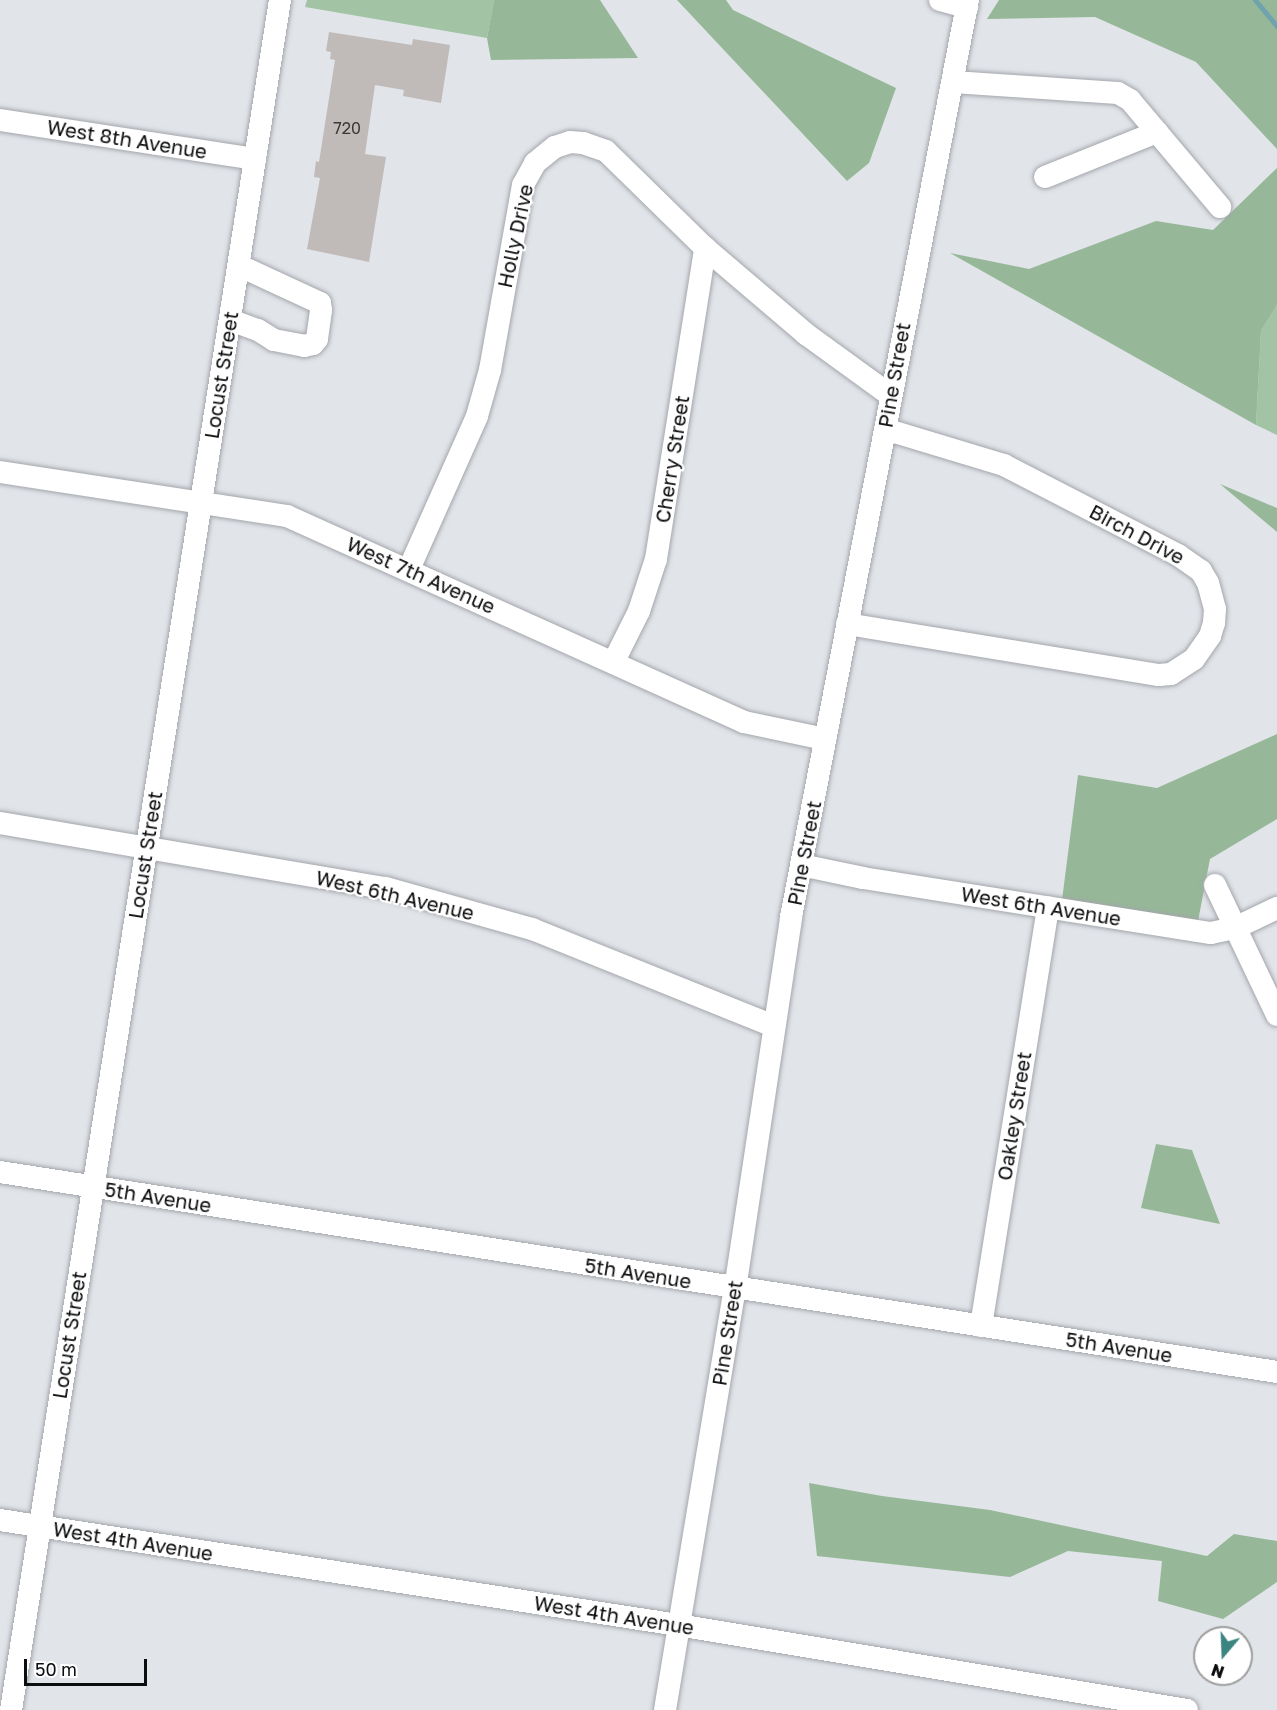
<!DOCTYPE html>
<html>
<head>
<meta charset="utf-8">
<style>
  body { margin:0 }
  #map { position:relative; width:1277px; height:1710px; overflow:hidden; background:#e1e4e9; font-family:"Golos Text",sans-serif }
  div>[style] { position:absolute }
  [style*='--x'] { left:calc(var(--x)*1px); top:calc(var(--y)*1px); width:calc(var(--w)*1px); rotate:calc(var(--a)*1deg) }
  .green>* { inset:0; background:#a2c3a4 }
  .forest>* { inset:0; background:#96b898 }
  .stream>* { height:5px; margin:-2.5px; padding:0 2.5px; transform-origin:2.5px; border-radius:2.5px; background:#6fa4af }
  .building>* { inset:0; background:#c0bab9 }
  .roads { filter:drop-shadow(0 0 2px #a3a6ab) drop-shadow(0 0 2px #a3a6ab) }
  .minor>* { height:22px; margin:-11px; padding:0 11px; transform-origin:11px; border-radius:11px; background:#fff }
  span { translate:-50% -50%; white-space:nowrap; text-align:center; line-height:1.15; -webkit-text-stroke:4.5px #fff; paint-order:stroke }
  .number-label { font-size:16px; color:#393839 }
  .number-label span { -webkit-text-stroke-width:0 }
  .street-label { font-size:20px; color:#0c0d0e }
  .north { position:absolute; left:1193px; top:1626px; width:60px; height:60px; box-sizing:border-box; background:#fff; border:2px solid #9e9e9f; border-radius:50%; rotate:199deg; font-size:16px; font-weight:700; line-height:24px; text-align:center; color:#0c0d0e }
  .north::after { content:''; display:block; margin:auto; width:21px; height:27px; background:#3c8482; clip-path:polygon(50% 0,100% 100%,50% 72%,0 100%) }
  .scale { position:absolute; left:24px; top:1659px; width:123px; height:27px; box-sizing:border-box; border:3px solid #0c0d0e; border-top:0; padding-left:8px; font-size:18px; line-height:21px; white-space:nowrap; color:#0c0d0e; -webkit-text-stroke:4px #fff; paint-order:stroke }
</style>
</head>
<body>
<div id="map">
  <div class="green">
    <div style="clip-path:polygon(307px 0,494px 0,487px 38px,305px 7px)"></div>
    <div style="clip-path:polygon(1277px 305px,1277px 435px,1256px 425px,1261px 331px)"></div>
  </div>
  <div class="forest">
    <div style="clip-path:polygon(494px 0,600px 0,638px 58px,491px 60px,487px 38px)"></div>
    <div style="clip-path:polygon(677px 0,726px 0,733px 10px,896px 88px,869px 163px,847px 181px)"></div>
    <div style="clip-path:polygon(999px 0,1277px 0,1277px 149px,1196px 62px,1095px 17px,987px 19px)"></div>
    <div style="clip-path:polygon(1277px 168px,1277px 305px,1261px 331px,1256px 425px,950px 253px,1029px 269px,1156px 221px,1213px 230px)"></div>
    <div style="clip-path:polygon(1220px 484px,1277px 508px,1277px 532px)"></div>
    <div style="clip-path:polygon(1277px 734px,1277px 819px,1210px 859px,1198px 921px,1061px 908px,1078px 775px,1157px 788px)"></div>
    <div style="clip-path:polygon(1156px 1144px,1192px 1150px,1220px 1224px,1141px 1208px)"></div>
    <div style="clip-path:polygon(809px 1483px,882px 1496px,990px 1510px,1207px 1556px,1234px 1534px,1277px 1541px,1277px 1582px,1223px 1619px,1158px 1601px,1162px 1561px,1068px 1551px,1010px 1577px,817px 1556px)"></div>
  </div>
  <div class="stream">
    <div style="--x:1255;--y:0;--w:34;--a:50"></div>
  </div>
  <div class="building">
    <div style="clip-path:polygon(329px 32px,412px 45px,413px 39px,450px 45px,441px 103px,403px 96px,404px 90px,375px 85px,365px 154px,386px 157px,369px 262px,307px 249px,320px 178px,314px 177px,316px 161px,319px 162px,335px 60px,330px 59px,331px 52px,326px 51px)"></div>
  </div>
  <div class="roads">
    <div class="minor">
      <div style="--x:940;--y:0;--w:28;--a:15"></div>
      <div style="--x:953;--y:82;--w:165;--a:3.8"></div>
      <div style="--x:1118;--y:93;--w:14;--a:30"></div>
      <div style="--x:1130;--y:100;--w:140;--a:49.9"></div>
      <div style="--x:0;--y:120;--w:258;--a:8.7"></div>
      <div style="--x:1045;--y:177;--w:121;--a:-21.9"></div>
      <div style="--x:230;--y:320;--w:30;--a:20"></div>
      <div style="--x:258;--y:330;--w:19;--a:32"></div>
      <div style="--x:274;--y:340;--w:31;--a:11"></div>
      <div style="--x:304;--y:346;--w:9;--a:-13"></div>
      <div style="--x:313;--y:344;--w:6;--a:-51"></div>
      <div style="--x:317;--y:339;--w:29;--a:-82"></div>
      <div style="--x:321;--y:310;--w:7;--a:-98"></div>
      <div style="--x:320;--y:303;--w:88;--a:-155.2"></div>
      <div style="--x:0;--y:472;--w:290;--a:8.7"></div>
      <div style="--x:287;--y:516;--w:501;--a:24.26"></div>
      <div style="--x:744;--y:722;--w:83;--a:11.9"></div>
      <div style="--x:409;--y:569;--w:167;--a:-66"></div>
      <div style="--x:477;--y:416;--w:48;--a:-74.2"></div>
      <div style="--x:490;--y:370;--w:188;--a:-79.9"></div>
      <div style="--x:523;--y:185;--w:25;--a:-61"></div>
      <div style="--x:535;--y:163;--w:26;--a:-39"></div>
      <div style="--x:555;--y:147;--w:16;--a:-18"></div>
      <div style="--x:570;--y:142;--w:13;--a:4"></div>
      <div style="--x:583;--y:143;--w:24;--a:19"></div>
      <div style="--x:606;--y:151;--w:139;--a:44.4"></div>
      <div style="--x:705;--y:248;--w:133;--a:40.4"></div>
      <div style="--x:806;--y:334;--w:104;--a:36"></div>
      <div style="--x:847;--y:624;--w:316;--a:9.3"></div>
      <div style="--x:1159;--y:675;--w:12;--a:-5"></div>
      <div style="--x:1171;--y:674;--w:27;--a:-33"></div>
      <div style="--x:1194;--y:659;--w:28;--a:-55"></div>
      <div style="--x:1210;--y:636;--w:14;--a:-73"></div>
      <div style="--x:1214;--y:623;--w:14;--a:-86"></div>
      <div style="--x:1215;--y:609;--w:27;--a:-105"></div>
      <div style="--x:1208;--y:583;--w:14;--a:-120"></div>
      <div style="--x:1201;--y:571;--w:28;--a:-145"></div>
      <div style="--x:1178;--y:555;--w:196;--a:-152.7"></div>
      <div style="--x:1004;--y:465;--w:124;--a:-163.2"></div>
      <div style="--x:614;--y:661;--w:56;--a:-63.4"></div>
      <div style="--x:639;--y:611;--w:55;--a:-71.9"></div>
      <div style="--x:656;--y:559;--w:315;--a:-81"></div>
      <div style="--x:0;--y:823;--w:391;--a:9.6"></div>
      <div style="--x:386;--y:888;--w:152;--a:15.7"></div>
      <div style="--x:532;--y:929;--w:260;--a:21.9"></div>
      <div style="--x:801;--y:865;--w:63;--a:11.8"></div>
      <div style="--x:863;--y:878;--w:352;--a:9"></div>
      <div style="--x:1211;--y:933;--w:25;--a:-12"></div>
      <div style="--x:1235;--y:928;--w:47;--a:-25.5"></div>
      <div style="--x:1215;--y:885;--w:144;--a:64.5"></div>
      <div style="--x:0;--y:1172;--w:1293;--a:8.9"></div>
      <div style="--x:981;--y:1326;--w:424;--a:-80.9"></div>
      <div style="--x:0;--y:1520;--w:686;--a:8.8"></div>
      <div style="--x:678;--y:1625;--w:516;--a:9.48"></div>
      <div style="--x:11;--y:1710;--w:1731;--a:-81.06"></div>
      <div style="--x:665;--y:1710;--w:427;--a:-80.6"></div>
      <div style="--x:735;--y:1289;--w:376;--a:-81.4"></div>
      <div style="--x:791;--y:917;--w:934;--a:-79.08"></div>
    </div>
  </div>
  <div class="number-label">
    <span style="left:347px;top:128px">720</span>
  </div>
  <div class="street-label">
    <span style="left:127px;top:139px;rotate:9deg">West 8th Avenue</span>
    <span style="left:515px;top:236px;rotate:-78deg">Holly Drive</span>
    <span style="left:221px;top:375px;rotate:-81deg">Locust Street</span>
    <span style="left:894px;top:375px;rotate:-80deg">Pine Street</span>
    <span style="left:672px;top:459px;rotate:-81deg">Cherry Street</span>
    <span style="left:1137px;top:534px;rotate:28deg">Birch Drive</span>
    <span style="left:421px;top:575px;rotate:24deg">West 7th Avenue</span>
    <span style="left:804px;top:853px;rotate:-79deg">Pine Street</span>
    <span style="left:145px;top:855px;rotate:-81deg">Locust Street</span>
    <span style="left:395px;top:895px;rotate:13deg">West 6th Avenue</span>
    <span style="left:1041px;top:906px;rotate:9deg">West 6th Avenue</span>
    <span style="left:1014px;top:1116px;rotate:-81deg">Oakley Street</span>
    <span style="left:158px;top:1197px;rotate:9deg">5th Avenue</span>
    <span style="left:638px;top:1273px;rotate:9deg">5th Avenue</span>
    <span style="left:727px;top:1333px;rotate:-81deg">Pine Street</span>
    <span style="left:69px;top:1335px;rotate:-81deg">Locust Street</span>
    <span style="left:1119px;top:1347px;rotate:9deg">5th Avenue</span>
    <span style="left:133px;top:1541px;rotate:9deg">West 4th Avenue</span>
    <span style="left:614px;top:1615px;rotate:9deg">West 4th Avenue</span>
  </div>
  <div class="north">N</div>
  <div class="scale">50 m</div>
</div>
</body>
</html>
